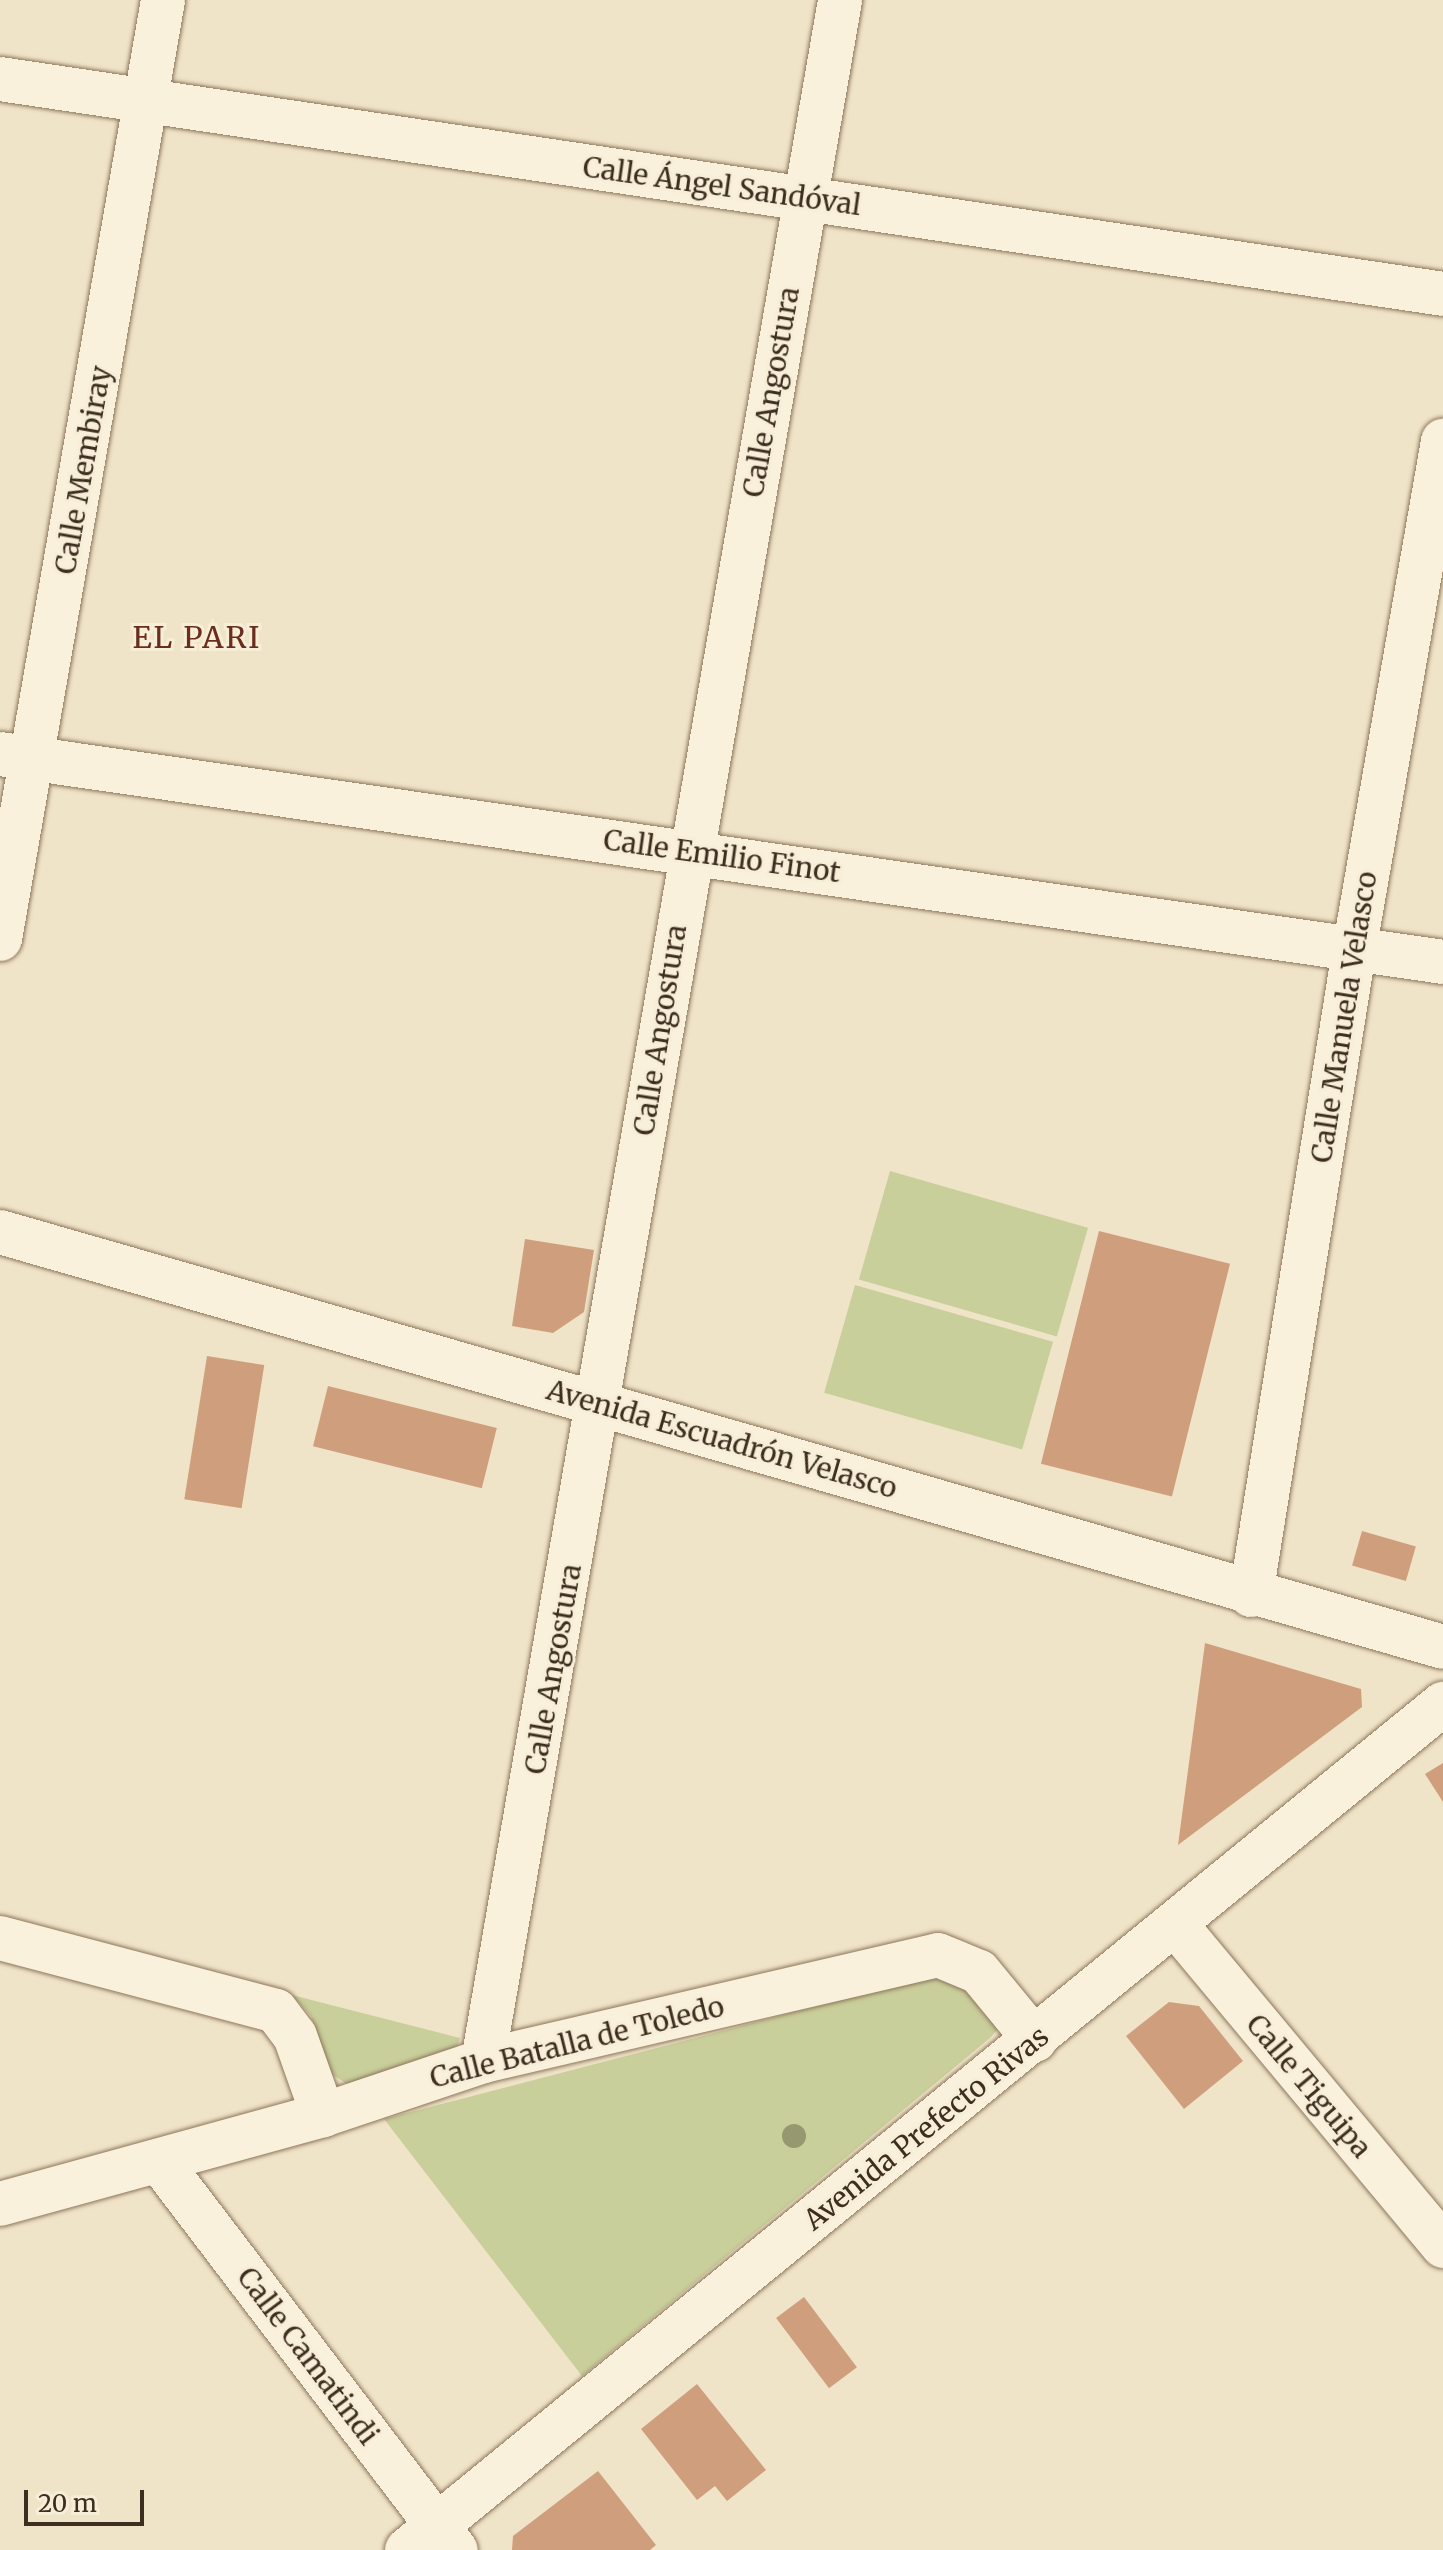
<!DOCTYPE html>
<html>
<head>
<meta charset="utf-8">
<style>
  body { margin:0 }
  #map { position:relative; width:1443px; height:2550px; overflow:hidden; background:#f0e4c8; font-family:Merriweather,serif }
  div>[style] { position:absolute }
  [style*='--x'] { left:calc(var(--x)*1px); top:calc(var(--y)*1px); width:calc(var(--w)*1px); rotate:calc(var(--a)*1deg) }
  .green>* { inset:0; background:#c9cf9b; transform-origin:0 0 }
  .building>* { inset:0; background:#cf9f7d; transform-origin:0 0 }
  .roads { filter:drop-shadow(0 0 2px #8d765c) drop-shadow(0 0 2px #8d765c) }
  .street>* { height:44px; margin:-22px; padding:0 22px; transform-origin:22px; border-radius:22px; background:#faf1dc }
  .secondary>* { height:44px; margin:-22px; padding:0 22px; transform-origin:22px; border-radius:22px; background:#faf1dc }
  .trees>* { width:24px; height:24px; margin:-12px; border-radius:50%; background:#96986f }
  span { translate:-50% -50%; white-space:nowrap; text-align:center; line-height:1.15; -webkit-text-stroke:6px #f7eed8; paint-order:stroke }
  .street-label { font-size:28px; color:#3d2e20 }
  .neighbourhood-label { font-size:30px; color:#6b2e1e; letter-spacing:2px }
  .scale { position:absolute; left:24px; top:2490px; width:120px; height:36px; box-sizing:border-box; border:4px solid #3d2e20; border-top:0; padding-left:10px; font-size:24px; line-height:28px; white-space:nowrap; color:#3d2e20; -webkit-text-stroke:6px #f7eed8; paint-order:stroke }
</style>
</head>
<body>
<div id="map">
  <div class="green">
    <div style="left:890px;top:1171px;width:206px;height:113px;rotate:16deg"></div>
    <div style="left:855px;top:1285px;width:206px;height:112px;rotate:16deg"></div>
    <div style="clip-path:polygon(941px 1974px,972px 1989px,987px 2008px,997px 2030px,990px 2038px,582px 2376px,384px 2119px)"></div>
    <div style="clip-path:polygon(292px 1995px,460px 2038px,457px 2048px,350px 2086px,327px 2071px,311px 2016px)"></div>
  </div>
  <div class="building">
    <div style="left:1099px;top:1231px;width:135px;height:240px;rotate:14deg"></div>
    <div style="clip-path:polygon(525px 1239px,594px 1250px,584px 1312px,553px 1333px,512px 1326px)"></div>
    <div style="left:207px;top:1356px;width:58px;height:145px;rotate:9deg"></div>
    <div style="left:328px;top:1386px;width:174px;height:62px;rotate:14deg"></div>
    <div style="left:1362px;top:1531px;width:56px;height:36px;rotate:16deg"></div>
    <div style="clip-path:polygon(1205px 1643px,1361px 1689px,1362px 1707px,1178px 1845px)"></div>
    <div style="clip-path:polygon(1443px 1763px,1443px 1802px,1425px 1774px)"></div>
    <div style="clip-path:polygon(1169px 2002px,1199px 2006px,1243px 2061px,1184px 2109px,1126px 2036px)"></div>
    <div style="left:804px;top:2297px;width:88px;height:35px;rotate:53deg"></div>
    <div style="clip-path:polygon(697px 2384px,766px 2470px,727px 2501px,715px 2486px,697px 2500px,641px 2429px)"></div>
    <div style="clip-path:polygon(598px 2471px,656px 2545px,650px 2550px,512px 2550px,513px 2536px)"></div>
  </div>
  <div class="roads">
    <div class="street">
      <div style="--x:0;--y:79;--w:1459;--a:8.47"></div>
      <div style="--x:0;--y:754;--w:1458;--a:8.2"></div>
      <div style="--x:0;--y:939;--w:953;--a:-80.15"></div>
      <div style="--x:1251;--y:1595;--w:652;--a:-80.91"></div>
      <div style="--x:1354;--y:951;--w:518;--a:-80.1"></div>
      <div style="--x:1176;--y:1925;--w:418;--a:50.2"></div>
      <div style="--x:0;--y:1938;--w:285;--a:14.8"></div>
      <div style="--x:276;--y:2011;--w:31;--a:53"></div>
      <div style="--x:295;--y:2036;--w:84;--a:70.5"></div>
      <div style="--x:483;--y:2061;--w:2092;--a:-80.17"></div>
      <div style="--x:160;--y:2162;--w:488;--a:52.7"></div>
      <div style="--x:0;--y:2204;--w:335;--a:-15.4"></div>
      <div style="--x:323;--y:2115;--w:169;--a:-18.6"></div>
      <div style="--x:483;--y:2061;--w:467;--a:-13.1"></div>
      <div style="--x:938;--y:1955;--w:44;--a:22.5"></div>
      <div style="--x:979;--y:1972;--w:88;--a:50.5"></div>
    </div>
    <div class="secondary">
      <div style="--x:0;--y:1232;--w:1501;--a:16.04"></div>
      <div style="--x:407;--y:2550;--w:1338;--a:-39.24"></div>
    </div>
  </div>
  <div class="trees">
    <div style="left:794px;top:2136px"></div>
  </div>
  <div class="street-label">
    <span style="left:722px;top:186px;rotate:8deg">Calle Ángel Sandóval</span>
    <span style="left:771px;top:392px;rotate:-80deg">Calle Angostura</span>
    <span style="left:83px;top:470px;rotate:-80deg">Calle Membiray</span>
    <span style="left:722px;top:856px;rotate:8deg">Calle Emilio Finot</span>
    <span style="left:1344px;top:1017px;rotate:-81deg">Calle Manuela Velasco</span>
    <span style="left:660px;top:1030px;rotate:-81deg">Calle Angostura</span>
    <span style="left:722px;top:1439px;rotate:16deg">Avenida Escuadrón Velasco</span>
    <span style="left:553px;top:1669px;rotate:-80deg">Calle Angostura</span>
    <span style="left:577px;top:2042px;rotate:-14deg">Calle Batalla de Toledo</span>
    <span style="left:1309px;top:2086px;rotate:50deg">Calle Tiguipa</span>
    <span style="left:926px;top:2128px;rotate:-39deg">Avenida Prefecto Rivas</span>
    <span style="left:308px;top:2356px;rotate:53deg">Calle Camatindi</span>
  </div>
  <div class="neighbourhood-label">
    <span style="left:197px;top:637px">EL PARI</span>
  </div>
  <div class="scale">20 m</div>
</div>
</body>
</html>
